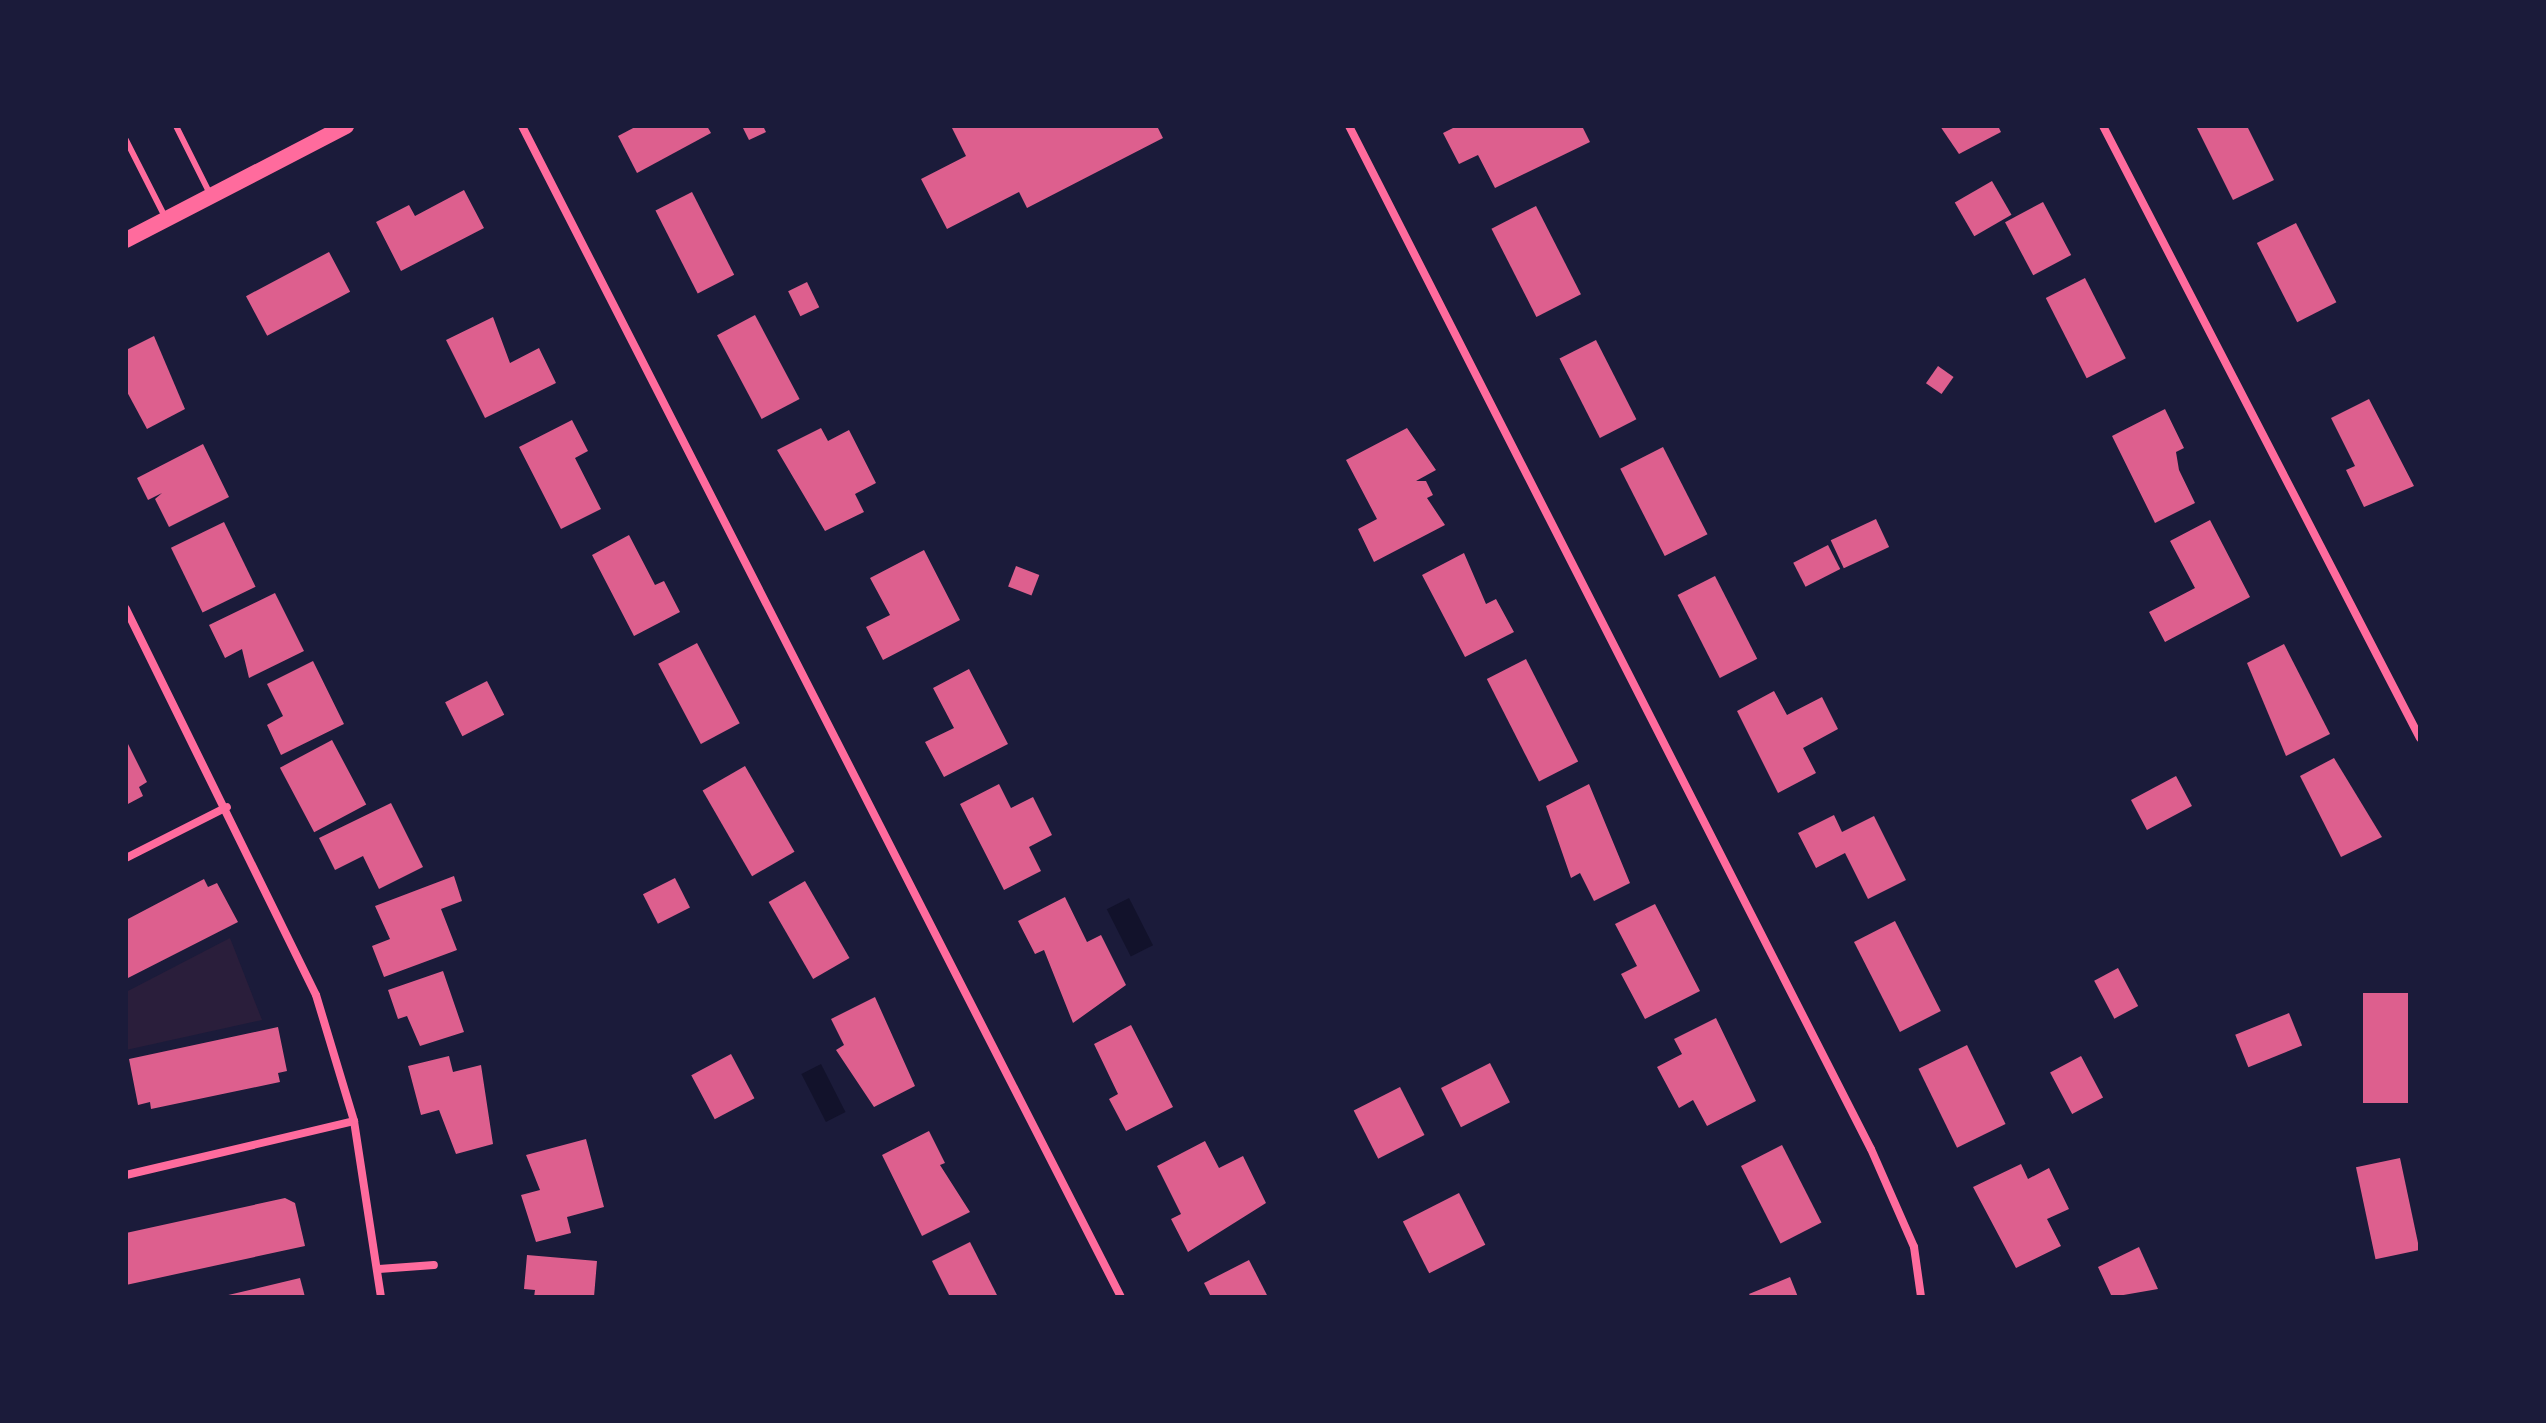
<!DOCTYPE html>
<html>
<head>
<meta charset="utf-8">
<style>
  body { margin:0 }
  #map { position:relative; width:2546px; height:1423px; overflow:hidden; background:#1b1b3a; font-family:Spectral,serif }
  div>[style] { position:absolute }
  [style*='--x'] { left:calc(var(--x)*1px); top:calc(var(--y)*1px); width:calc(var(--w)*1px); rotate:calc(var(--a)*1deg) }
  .green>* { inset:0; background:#2a1e3b }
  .water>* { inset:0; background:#12122b; transform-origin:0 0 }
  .building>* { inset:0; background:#dd5f8e; transform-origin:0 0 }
  .service>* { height:6px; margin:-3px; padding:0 3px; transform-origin:3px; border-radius:3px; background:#ff6b9d }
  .minor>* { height:8px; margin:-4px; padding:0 4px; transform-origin:4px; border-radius:4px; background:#ff6b9d }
  .secondary>* { height:16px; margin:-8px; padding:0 8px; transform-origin:8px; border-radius:8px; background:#ff6b9d }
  span { translate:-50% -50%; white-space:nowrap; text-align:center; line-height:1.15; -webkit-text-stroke:8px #1b1b3a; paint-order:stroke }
  .frame { position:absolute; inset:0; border:128px solid #1b1b3a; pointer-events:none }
</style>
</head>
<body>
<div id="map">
  <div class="green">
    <div style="clip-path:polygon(230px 938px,262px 1020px,126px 1050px,126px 992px)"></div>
  </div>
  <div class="water">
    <div style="left:1129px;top:898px;width:53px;height:25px;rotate:63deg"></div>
    <div style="left:821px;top:1064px;width:54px;height:22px;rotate:63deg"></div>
  </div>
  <div class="building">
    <div style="clip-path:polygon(637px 126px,707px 126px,711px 133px,637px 173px,618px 136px)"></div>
    <div style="clip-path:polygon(742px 126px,763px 126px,766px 132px,749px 140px)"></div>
    <div style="clip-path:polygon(951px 126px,1157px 126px,1163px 138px,1027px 208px,1019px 192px,947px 229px,921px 179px,966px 156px)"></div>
    <div style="clip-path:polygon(1457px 126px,1582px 126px,1590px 142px,1495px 188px,1478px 155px,1459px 164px,1443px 133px)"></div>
    <div style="clip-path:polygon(1940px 126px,1998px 126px,2001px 132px,1959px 154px)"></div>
    <div style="clip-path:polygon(2196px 126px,2247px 126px,2274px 180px,2233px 200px)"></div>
    <div style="left:1992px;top:181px;width:39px;height:43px;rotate:60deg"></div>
    <div style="clip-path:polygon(464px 190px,484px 228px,401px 271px,376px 222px,409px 205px,415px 216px)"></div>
    <div style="left:692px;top:192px;width:93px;height:41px;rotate:63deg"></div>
    <div style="left:2043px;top:202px;width:60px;height:43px;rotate:62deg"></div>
    <div style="left:1536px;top:206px;width:99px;height:50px;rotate:63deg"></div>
    <div style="left:2296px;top:223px;width:89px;height:44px;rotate:63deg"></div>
    <div style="left:329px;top:252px;width:45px;height:94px;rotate:62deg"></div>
    <div style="left:2085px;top:278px;width:90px;height:44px;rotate:63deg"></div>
    <div style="left:807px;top:282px;width:28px;height:21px;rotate:64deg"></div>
    <div style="left:755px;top:315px;width:95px;height:43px;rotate:62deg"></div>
    <div style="clip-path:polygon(493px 317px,510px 363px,539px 348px,556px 383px,485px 418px,446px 340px)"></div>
    <div style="clip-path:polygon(154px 336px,185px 409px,147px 429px,126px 390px,126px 350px)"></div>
    <div style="left:1596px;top:340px;width:89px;height:41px;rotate:63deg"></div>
    <div style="left:1938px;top:366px;width:19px;height:21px;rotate:35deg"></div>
    <div style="clip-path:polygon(2369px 399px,2414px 486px,2364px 507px,2346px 470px,2355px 466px,2331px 418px)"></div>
    <div style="clip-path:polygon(2165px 409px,2184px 448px,2176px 452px,2179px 470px,2195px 503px,2155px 523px,2112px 436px)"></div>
    <div style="clip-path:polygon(572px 420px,588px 451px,575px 458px,601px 509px,561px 529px,519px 447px)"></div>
    <div style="clip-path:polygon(821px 428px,828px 441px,849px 430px,876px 483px,855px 494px,864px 512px,825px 531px,777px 450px)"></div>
    <div style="clip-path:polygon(1407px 428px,1436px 470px,1416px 481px,1426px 481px,1433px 495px,1427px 498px,1445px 525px,1374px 562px,1358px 529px,1377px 519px,1346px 460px)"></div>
    <div style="clip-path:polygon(203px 444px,229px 497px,169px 527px,155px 499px,162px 493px,148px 500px,137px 478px)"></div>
    <div style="left:1663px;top:447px;width:98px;height:48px;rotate:63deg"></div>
    <div style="left:1876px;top:519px;width:31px;height:50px;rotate:65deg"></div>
    <div style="clip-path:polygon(2210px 520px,2250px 597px,2165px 642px,2149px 612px,2195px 588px,2170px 541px)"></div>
    <div style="left:224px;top:522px;width:72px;height:59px;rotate:64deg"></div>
    <div style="clip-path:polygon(629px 535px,655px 585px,664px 581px,680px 612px,634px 636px,592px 555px)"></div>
    <div style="left:1828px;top:545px;width:27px;height:39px;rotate:63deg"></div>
    <div style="clip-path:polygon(924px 550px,960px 620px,883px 660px,866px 627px,890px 615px,870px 578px)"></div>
    <div style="clip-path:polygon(1464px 553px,1486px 604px,1496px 599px,1514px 632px,1465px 657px,1422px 575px)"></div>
    <div style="left:1016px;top:566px;width:25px;height:22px;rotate:21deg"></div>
    <div style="left:1715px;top:576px;width:93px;height:42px;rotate:63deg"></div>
    <div style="clip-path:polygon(275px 593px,304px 651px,249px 678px,242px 649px,225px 658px,209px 625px)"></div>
    <div style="left:697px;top:643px;width:91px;height:44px;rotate:62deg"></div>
    <div style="clip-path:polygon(2284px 644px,2330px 734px,2286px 756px,2247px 663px)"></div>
    <div style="left:1526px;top:659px;width:115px;height:44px;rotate:63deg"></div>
    <div style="clip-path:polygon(313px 661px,344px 724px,281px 755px,267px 725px,283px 716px,267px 684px)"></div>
    <div style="clip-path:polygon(969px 669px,1008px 744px,944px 777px,925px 742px,954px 728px,933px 688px)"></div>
    <div style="left:487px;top:681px;width:38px;height:47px;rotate:63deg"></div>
    <div style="clip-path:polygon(1774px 691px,1787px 715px,1822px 697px,1838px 729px,1803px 748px,1816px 773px,1778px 793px,1737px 711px)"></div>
    <div style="clip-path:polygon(126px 740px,147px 782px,139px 787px,143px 796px,126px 805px)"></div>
    <div style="left:332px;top:740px;width:73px;height:59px;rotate:62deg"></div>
    <div style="clip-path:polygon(2334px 758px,2382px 837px,2341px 857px,2300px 776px)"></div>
    <div style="left:745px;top:766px;width:99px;height:49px;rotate:60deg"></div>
    <div style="left:2176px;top:776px;width:34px;height:51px;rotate:62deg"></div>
    <div style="clip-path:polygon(999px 784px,1011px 808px,1033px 797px,1052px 835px,1029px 847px,1041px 871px,1004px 890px,960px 804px)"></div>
    <div style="clip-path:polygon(1589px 784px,1630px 883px,1594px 901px,1580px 873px,1571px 878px,1546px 806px)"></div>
    <div style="clip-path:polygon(391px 803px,423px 867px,379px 889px,363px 856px,335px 870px,319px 838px)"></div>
    <div style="clip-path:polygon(1834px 815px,1842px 832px,1874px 816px,1906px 880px,1868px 899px,1845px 853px,1816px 868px,1798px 833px)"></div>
    <div style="clip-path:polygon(454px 876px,462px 901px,441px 909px,457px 950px,384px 977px,372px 946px,390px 939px,375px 906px)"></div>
    <div style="left:675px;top:878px;width:33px;height:36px;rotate:63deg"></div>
    <div style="clip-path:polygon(204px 879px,208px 887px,217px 883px,238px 922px,126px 979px,126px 920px)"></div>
    <div style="left:805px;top:881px;width:89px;height:42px;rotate:60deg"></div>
    <div style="clip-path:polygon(1065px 897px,1087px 942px,1101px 935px,1126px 985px,1073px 1023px,1044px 950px,1035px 954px,1018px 921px)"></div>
    <div style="clip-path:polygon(1655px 904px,1700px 991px,1645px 1019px,1621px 974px,1637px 966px,1615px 924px)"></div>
    <div style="left:1895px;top:921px;width:101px;height:46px;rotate:63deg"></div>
    <div style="left:2118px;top:968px;width:43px;height:27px;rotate:62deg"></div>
    <div style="clip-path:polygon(443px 971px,464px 1032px,420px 1046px,407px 1016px,398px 1019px,388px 990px)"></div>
    <div style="left:2363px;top:993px;width:45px;height:110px"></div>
    <div style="clip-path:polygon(875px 997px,915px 1086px,874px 1107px,836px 1050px,844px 1045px,831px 1019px)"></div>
    <div style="left:2289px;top:1013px;width:35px;height:58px;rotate:68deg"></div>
    <div style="clip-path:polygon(1716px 1018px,1756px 1101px,1707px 1126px,1693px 1100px,1679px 1108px,1657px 1067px,1682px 1054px,1674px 1039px)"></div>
    <div style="clip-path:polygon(1131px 1025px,1173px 1107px,1126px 1131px,1109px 1099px,1118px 1094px,1094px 1044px)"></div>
    <div style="clip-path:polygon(278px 1027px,287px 1071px,278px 1073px,280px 1082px,151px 1109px,150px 1102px,138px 1105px,129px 1059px)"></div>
    <div style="left:1967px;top:1045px;width:88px;height:54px;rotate:64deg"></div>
    <div style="left:731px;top:1054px;width:50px;height:45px;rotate:62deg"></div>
    <div style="clip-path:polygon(449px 1056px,453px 1072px,481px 1065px,493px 1144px,456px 1154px,439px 1110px,421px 1115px,408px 1066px)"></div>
    <div style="left:2081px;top:1056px;width:47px;height:35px;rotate:62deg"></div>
    <div style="left:1490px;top:1063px;width:44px;height:55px;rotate:63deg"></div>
    <div style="left:1400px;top:1087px;width:54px;height:52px;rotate:63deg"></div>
    <div style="clip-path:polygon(929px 1131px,945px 1163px,940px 1165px,970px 1212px,922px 1236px,882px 1155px)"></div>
    <div style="clip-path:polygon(586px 1139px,604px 1207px,567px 1217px,571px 1233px,536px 1242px,521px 1195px,540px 1190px,526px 1155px)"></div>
    <div style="clip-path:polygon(1205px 1141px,1219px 1168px,1243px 1156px,1266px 1203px,1188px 1252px,1171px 1219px,1181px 1214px,1157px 1166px)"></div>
    <div style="left:1782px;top:1145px;width:87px;height:46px;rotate:63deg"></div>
    <div style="left:2400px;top:1158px;width:94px;height:45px;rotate:78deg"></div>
    <div style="clip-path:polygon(2021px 1164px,2028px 1179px,2049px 1168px,2069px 1209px,2047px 1219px,2061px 1246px,2016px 1268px,1973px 1187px)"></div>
    <div style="left:1459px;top:1193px;width:58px;height:63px;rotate:63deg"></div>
    <div style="clip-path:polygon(285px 1198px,295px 1203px,305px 1246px,126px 1285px,126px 1233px)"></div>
    <div style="clip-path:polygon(970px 1242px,998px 1297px,950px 1297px,932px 1261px)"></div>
    <div style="clip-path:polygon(2139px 1247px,2158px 1289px,2112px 1297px,2098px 1267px)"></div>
    <div style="clip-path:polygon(527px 1255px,597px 1261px,594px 1297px,534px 1297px,535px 1290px,524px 1289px)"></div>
    <div style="clip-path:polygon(1249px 1260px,1268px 1297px,1211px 1297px,1204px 1283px)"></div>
    <div style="clip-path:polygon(1790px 1277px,1798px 1297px,1751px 1297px,1749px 1294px)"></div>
    <div style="clip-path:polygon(300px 1278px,305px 1297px,224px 1297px,224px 1296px)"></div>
  </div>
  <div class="service">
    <div style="--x:176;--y:126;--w:78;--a:63.4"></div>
    <div style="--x:126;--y:140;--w:89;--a:63.1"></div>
  </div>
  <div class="minor">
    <div style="--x:522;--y:126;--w:1315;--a:62.91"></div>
    <div style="--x:1349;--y:126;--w:1148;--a:62.97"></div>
    <div style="--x:1871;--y:1149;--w:107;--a:66.3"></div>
    <div style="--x:1914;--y:1247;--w:50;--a:82"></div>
    <div style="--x:2103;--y:126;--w:689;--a:62.62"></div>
    <div style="--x:126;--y:609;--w:430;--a:63.8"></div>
    <div style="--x:316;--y:995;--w:132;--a:73.2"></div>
    <div style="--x:354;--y:1121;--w:178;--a:81.3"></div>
    <div style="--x:126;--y:858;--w:113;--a:-26.8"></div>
    <div style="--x:126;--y:1175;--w:234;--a:-13.3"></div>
    <div style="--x:379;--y:1269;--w:55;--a:-4.2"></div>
  </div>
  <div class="secondary">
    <div style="--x:126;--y:240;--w:248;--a:-27.4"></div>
  </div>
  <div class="frame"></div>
</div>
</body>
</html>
